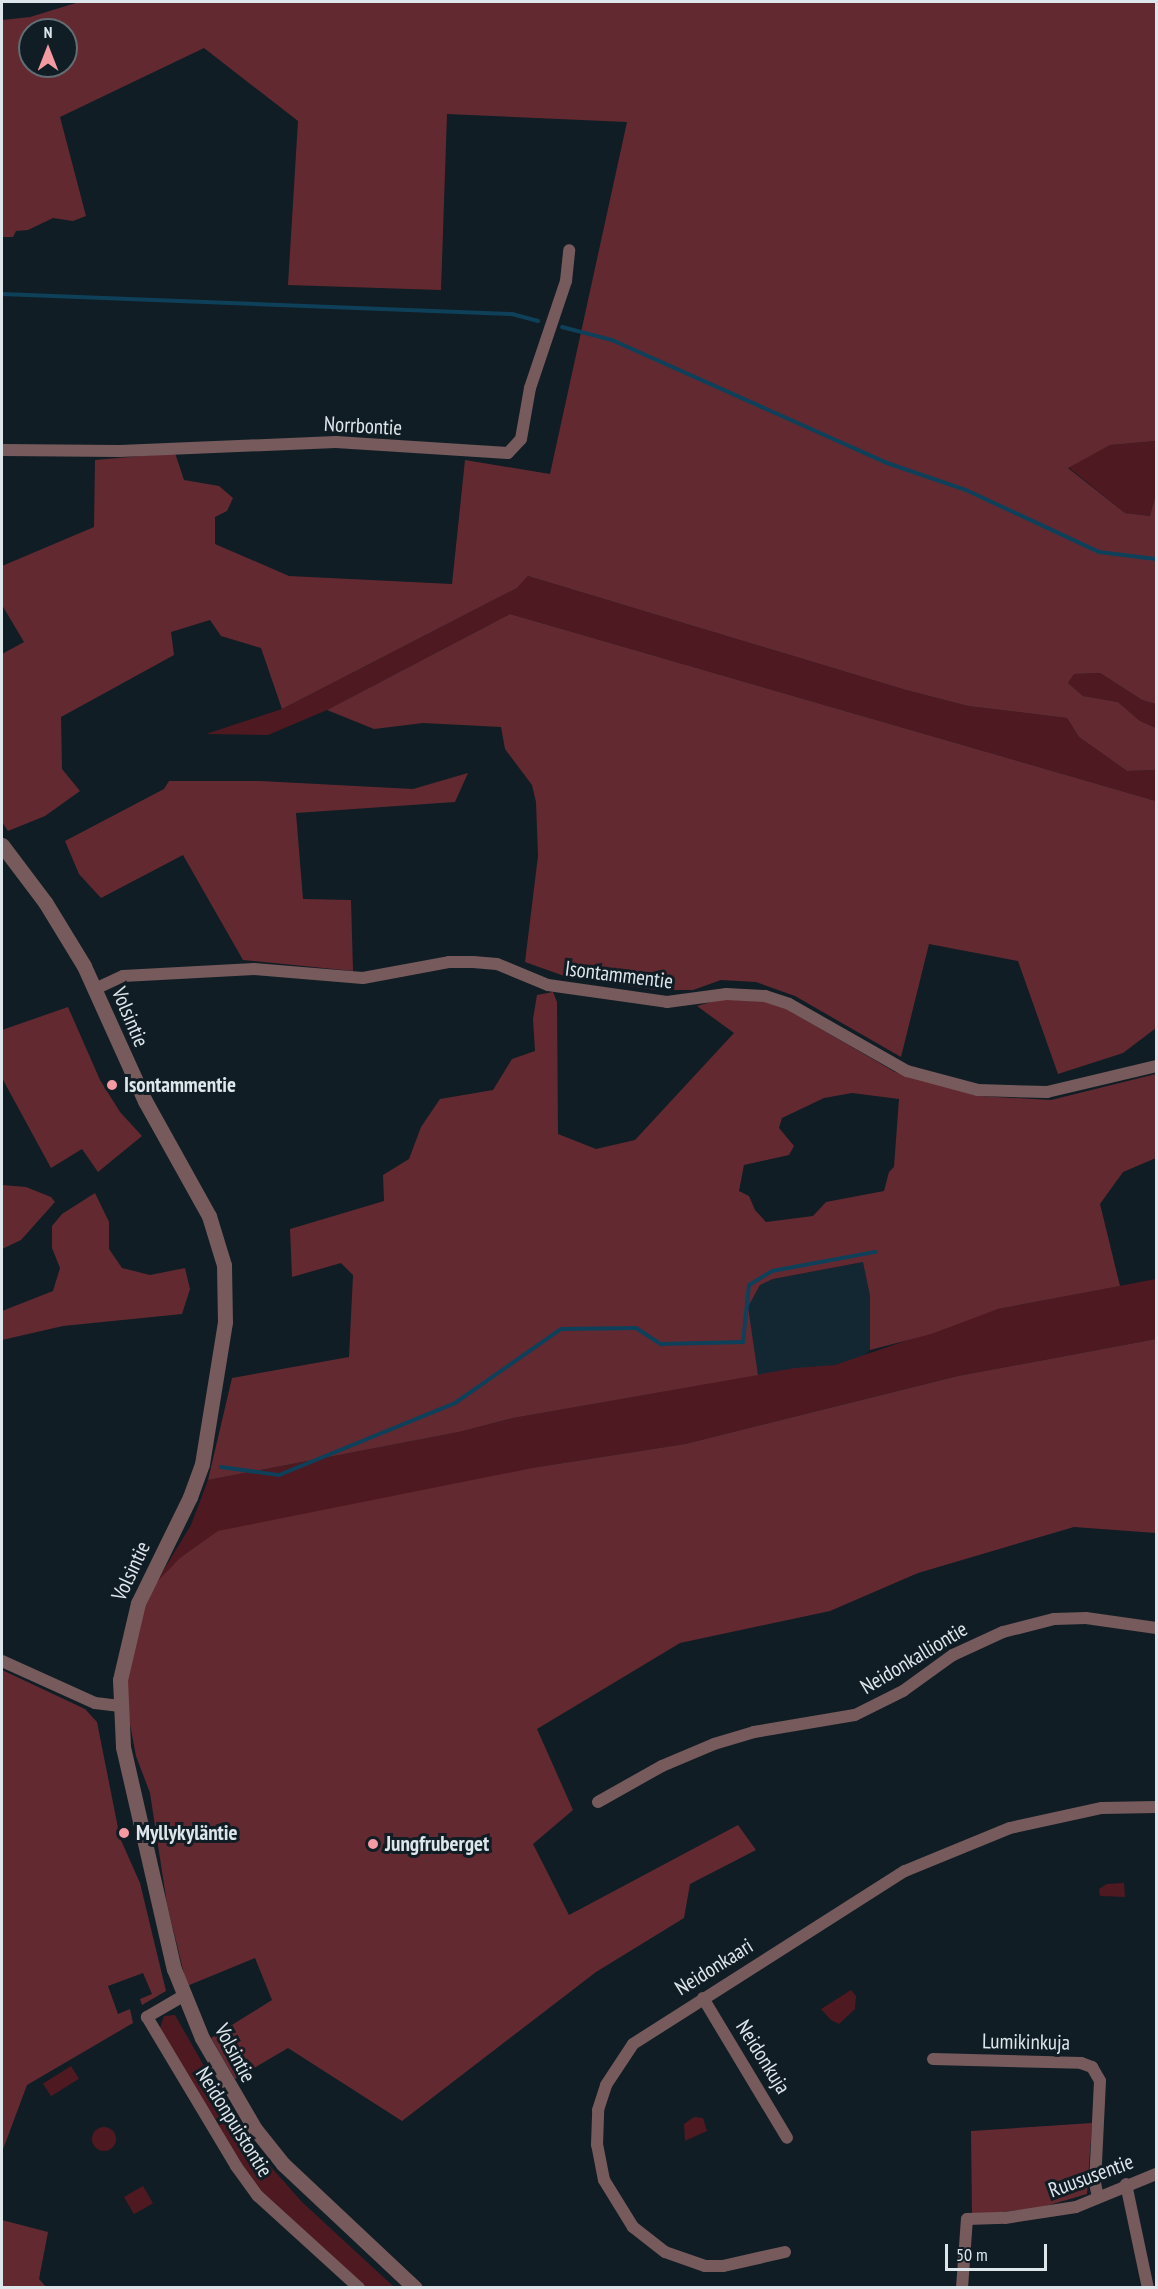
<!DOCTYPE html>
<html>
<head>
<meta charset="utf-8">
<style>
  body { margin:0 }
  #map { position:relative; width:1158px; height:2289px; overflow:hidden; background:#101d24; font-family:"PT Sans Narrow",sans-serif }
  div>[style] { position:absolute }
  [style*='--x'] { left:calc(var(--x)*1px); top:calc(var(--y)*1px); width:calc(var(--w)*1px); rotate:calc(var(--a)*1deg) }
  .built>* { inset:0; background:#132732 }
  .green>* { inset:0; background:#4f1922; transform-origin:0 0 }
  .round { border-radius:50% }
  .forest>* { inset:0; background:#632931 }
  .stream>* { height:4px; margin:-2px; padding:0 2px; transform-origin:2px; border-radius:2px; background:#0e4059 }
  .minor>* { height:12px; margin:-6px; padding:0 6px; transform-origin:6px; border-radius:6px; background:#765a5c }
  .tertiary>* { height:15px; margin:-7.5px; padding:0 7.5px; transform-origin:7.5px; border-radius:7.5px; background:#765a5c }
  .dots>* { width:16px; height:16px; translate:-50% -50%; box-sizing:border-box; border:3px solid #101d24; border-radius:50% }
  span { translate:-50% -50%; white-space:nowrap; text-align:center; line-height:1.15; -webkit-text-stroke:6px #101d24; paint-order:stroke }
  .street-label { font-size:21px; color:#dde6eb }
  .poi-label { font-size:21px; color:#dde6eb; font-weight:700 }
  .left { translate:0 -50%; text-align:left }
  .frame { position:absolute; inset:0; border:3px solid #dde6eb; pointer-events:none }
  .north { position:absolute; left:18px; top:18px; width:60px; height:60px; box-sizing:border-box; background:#101d24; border:2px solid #626d74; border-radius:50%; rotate:0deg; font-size:16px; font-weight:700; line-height:24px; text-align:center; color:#dde6eb }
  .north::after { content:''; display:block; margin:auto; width:21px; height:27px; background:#f49aa3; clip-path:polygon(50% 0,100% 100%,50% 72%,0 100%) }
  .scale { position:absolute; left:945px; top:2244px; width:102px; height:27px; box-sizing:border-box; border:3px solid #dde6eb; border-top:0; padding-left:8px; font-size:18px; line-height:21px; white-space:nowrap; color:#dde6eb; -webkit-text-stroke:4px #101d24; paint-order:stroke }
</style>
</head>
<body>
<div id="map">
  <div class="built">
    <div style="clip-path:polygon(863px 1262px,870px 1296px,870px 1350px,861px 1358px,835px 1365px,758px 1375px,748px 1320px,748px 1307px,760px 1285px,773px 1279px)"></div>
  </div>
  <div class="green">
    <div style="clip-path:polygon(1156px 441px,1156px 493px,1150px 516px,1125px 513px,1068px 467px,1110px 445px)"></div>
    <div style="clip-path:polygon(528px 576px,906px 690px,968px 706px,1067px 718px,1079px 737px,1127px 771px,1156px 770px,1156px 801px,510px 614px,327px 710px,268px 735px,206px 734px,282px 709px,517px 588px)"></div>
    <div style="clip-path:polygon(1100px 673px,1142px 700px,1156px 704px,1156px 728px,1140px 721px,1118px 702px,1083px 696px,1068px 683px,1074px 674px)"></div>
    <div style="clip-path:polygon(1156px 1279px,1156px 1339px,958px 1376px,685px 1444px,538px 1467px,155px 1584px,191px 1525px,208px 1480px,459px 1432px,513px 1418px,795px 1368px,835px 1365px,998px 1309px)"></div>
    <div style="clip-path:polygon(1124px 1883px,1125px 1897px,1100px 1896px,1099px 1889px,1107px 1884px)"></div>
    <div style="clip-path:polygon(851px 1990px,856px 1996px,855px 2009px,839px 2024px,831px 2020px,821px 2009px)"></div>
    <div style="clip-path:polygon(175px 2015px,245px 2138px,302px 2202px,394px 2287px,366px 2287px,249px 2180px,160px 2028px,164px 2016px)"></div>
    <div style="left:71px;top:2066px;width:15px;height:33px;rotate:58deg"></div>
    <div style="clip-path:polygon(694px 2117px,703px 2118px,707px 2131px,685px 2141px,684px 2124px)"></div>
    <div class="round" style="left:92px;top:2127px;width:24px;height:24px"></div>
    <div style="left:143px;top:2186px;width:20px;height:22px;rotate:60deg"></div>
  </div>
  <div class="forest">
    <div style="clip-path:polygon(evenodd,79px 2px,1156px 2px,1156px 441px,1110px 445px,1068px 468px,1125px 513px,1150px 516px,1156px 493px,1156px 704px,1142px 700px,1100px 673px,1074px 674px,1068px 683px,1083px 696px,1118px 702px,1140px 721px,1156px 728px,1156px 770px,1127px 771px,1079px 737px,1067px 718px,968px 706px,906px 690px,528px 576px,517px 588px,282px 709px,261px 648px,221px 636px,210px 620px,171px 632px,174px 655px,61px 717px,62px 769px,80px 791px,45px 816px,8px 831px,2px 822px,2px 654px,24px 642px,2px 605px,2px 566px,94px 527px,95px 460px,175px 453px,184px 480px,219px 486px,233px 498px,227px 511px,215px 517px,215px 544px,289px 576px,452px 584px,465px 460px,550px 474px,627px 122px,447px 114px,441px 290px,288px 285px,298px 121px,204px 48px,60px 117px,86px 216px,73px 221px,53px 218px,28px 230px,16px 231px,13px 237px,2px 237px,2px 20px,30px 17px,79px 2px,30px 30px,66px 30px,66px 66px,30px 66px,30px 30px)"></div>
    <div style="clip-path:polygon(510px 614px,1156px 801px,1156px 1028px,1123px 1053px,1058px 1074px,1018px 961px,929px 944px,901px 1057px,795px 996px,756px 982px,721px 980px,693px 990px,656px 990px,567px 977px,525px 962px,538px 856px,536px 802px,532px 785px,505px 749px,501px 727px,423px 723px,374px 729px,327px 710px)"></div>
    <div style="clip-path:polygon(468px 773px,455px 802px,296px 813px,303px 899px,351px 900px,353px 971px,243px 960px,183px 855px,101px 898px,79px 874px,65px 841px,164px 789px,169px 781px,260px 781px,413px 789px)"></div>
    <div style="clip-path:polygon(evenodd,553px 992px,557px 1002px,558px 1134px,596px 1149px,635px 1140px,734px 1033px,697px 1006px,718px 1000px,761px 1000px,783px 1007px,895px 1072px,978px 1096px,1051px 1100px,1156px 1074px,1156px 1158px,1123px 1172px,1100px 1204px,1120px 1286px,998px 1309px,931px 1334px,870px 1350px,870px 1296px,863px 1262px,773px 1279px,760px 1285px,748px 1307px,758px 1375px,513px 1418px,459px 1432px,208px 1480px,232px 1378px,349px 1357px,353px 1275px,341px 1263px,292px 1277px,290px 1229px,384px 1201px,383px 1175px,409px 1159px,421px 1127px,440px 1099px,493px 1090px,512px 1059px,535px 1051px,533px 1019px,537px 995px,553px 992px,852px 1093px,899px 1099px,894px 1167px,889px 1172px,884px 1191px,826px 1202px,813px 1216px,766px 1222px,755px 1210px,749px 1196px,739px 1191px,744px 1165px,789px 1155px,794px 1146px,779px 1128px,782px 1118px,824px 1098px,852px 1093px)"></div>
    <div style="clip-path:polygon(68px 1007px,100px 1080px,120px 1112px,142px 1136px,98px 1172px,82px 1149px,51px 1168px,2px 1078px,2px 1030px)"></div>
    <div style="clip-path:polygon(2px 1185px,26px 1187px,51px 1197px,55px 1202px,21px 1240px,2px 1249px)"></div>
    <div style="clip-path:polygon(95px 1193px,109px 1222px,109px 1249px,122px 1268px,150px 1275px,185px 1268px,190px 1289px,182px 1314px,63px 1326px,2px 1340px,2px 1311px,53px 1291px,60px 1268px,52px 1248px,52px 1226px,62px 1214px)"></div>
    <div style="clip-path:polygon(1156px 1339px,1156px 1533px,1074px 1527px,918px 1573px,830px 1611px,680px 1643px,537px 1729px,573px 1810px,533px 1844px,569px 1915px,738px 1825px,756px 1850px,690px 1884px,684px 1918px,596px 1972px,402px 2121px,288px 2048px,235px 2079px,211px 2038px,272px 2000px,255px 1958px,187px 1986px,167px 1904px,150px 1793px,136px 1756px,127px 1708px,128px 1664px,136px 1629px,155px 1584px,180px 1558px,218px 1531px,538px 1467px,685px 1444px,958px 1376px)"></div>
    <div style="clip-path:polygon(2px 1670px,85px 1709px,97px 1722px,120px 1838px,140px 1883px,166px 1991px,142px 2005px,140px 1999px,152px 1994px,143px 1973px,108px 1986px,118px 2014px,130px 2009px,133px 2023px,27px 2085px,2px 2152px)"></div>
    <div style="clip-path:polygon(1092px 2123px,1087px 2194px,1039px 2208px,972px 2215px,971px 2131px)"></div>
    <div style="clip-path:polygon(2px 2220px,48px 2232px,39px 2279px,46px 2287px,2px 2287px)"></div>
  </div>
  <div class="stream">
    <div style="--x:2;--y:294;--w:510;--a:2.25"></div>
    <div style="--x:512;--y:314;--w:27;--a:15"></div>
    <div style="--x:562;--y:327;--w:52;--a:14.6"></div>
    <div style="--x:612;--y:340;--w:301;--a:24.1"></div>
    <div style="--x:887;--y:463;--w:83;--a:18.9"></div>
    <div style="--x:966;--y:490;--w:147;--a:25"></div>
    <div style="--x:1099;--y:552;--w:57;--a:7"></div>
    <div style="--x:221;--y:1467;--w:59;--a:7.9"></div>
    <div style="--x:279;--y:1475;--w:190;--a:-22.2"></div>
    <div style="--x:455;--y:1403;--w:129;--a:-34.9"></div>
    <div style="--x:561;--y:1329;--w:75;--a:-0.8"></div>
    <div style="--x:636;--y:1328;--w:30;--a:33"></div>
    <div style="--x:661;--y:1344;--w:82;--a:-1.4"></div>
    <div style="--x:743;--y:1342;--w:57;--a:-84"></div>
    <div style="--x:749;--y:1285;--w:27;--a:-31"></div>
    <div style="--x:772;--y:1271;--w:105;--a:-10.5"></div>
  </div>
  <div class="minor">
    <div style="--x:2;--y:450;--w:118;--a:0.5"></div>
    <div style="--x:120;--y:451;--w:216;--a:-2.4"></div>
    <div style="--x:336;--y:442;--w:172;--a:3.7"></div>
    <div style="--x:508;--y:453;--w:19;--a:-47"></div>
    <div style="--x:521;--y:439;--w:52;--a:-80"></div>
    <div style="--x:530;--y:388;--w:113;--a:-71.4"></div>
    <div style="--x:566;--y:281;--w:31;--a:-84"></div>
    <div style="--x:95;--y:989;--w:31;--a:-25"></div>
    <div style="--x:123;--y:976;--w:131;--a:-3.1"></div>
    <div style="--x:254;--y:969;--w:109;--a:4.7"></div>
    <div style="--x:363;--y:978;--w:87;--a:-10.5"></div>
    <div style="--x:449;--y:962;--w:24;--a:0"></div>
    <div style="--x:473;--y:962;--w:24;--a:5"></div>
    <div style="--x:497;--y:964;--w:55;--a:22.4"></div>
    <div style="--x:548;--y:985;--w:120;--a:8.1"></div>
    <div style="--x:667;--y:1002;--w:60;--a:-7.7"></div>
    <div style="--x:726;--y:994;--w:39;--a:3"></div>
    <div style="--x:765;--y:996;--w:25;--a:18"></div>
    <div style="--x:789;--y:1004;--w:136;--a:29.6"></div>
    <div style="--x:907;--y:1071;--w:73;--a:15"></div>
    <div style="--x:978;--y:1090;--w:69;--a:1.7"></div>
    <div style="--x:1047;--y:1092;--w:112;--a:-13.4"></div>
    <div style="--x:2;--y:1661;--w:102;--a:24.3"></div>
    <div style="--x:95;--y:1703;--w:23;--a:7"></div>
    <div style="--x:598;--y:1802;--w:73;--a:-29.4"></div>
    <div style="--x:662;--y:1766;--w:56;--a:-22.9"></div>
    <div style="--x:714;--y:1744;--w:42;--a:-16.7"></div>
    <div style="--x:754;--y:1732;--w:102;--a:-9.6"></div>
    <div style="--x:855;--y:1715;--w:54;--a:-26.6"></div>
    <div style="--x:903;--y:1691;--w:62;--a:-35.8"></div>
    <div style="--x:953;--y:1655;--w:55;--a:-24.7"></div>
    <div style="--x:1003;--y:1632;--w:53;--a:-14.3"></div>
    <div style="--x:1054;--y:1619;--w:32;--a:-2"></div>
    <div style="--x:1086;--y:1618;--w:71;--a:8.1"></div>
    <div style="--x:183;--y:1996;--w:42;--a:149.7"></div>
    <div style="--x:147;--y:2017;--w:174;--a:59.1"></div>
    <div style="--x:236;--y:2166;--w:37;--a:54"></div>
    <div style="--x:258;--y:2196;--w:137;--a:42.3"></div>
    <div style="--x:703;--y:1998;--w:163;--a:59"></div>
    <div style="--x:933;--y:2059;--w:148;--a:1.5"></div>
    <div style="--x:1081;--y:2063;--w:12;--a:20"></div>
    <div style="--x:1092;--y:2067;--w:16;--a:60"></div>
    <div style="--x:1100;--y:2081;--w:102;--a:92.8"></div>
    <div style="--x:1095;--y:2183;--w:14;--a:78"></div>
    <div style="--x:1126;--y:2184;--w:106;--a:78.1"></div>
    <div style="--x:785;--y:2252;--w:64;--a:167.3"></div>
    <div style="--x:723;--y:2266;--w:18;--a:180"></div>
    <div style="--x:705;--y:2266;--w:42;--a:-160.7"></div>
    <div style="--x:665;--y:2252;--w:41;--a:-142"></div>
    <div style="--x:633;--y:2227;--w:55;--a:-121.7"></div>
    <div style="--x:604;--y:2180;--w:36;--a:-101"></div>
    <div style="--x:597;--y:2145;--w:35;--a:-88"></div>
    <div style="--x:598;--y:2110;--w:26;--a:-72"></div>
    <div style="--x:606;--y:2085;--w:49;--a:-56.6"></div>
    <div style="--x:633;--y:2044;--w:322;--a:-32.5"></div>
    <div style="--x:905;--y:1871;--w:113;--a:-22.3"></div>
    <div style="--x:1010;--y:1828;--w:94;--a:-12.3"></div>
    <div style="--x:1102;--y:1808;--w:54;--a:-1.1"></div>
    <div style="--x:962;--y:2288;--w:69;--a:-85.9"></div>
    <div style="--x:967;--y:2219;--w:38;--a:-2"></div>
    <div style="--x:1005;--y:2218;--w:72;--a:-8.8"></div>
    <div style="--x:1076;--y:2207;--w:87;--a:-22.4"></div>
  </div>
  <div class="tertiary">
    <div style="--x:2;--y:845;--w:71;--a:53"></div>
    <div style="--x:45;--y:902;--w:75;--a:58.6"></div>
    <div style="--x:84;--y:966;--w:148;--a:65.7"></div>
    <div style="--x:145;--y:1101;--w:132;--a:60.9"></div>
    <div style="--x:209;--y:1216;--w:51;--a:73"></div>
    <div style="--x:224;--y:1265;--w:57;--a:89"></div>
    <div style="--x:225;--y:1322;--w:144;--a:99.2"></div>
    <div style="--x:202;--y:1464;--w:35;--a:110"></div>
    <div style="--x:190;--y:1497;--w:118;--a:116.1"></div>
    <div style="--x:138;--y:1603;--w:79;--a:103.2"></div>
    <div style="--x:120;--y:1680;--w:67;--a:87.4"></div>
    <div style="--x:123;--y:1747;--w:228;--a:77.1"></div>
    <div style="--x:174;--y:1969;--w:74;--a:67.9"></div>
    <div style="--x:202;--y:2038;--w:105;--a:59.8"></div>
    <div style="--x:255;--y:2129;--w:45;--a:51.3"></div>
    <div style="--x:283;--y:2164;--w:181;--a:43.2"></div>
  </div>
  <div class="dots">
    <div style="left:112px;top:1085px;background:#f49aa3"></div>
    <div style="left:124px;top:1833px;background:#f49aa3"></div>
    <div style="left:373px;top:1844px;background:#f49aa3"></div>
  </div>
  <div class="street-label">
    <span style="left:363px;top:426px;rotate:3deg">Norrbontie</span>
    <span style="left:619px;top:975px;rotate:7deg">Isontammentie</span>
    <span style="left:130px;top:1017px;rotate:67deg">Volsintie</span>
    <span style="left:131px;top:1571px;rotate:-65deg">Volsintie</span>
    <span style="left:914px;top:1658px;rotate:-31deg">Neidonkalliontie</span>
    <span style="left:714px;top:1967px;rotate:-32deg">Neidonkaari</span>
    <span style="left:1026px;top:2042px;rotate:1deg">Lumikinkuja</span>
    <span style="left:235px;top:2053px;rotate:62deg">Volsintie</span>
    <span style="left:763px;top:2057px;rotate:58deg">Neidonkuja</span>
    <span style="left:234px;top:2122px;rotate:58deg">Neidonpuistontie</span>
    <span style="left:1091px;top:2176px;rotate:-20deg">Ruususentie</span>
  </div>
  <div class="poi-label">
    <span class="left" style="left:124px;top:1085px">Isontammentie</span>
    <span class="left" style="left:136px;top:1833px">Myllykyläntie</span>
    <span class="left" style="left:385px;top:1844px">Jungfruberget</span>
  </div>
  <div class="frame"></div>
  <div class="north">N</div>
  <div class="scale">50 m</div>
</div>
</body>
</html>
